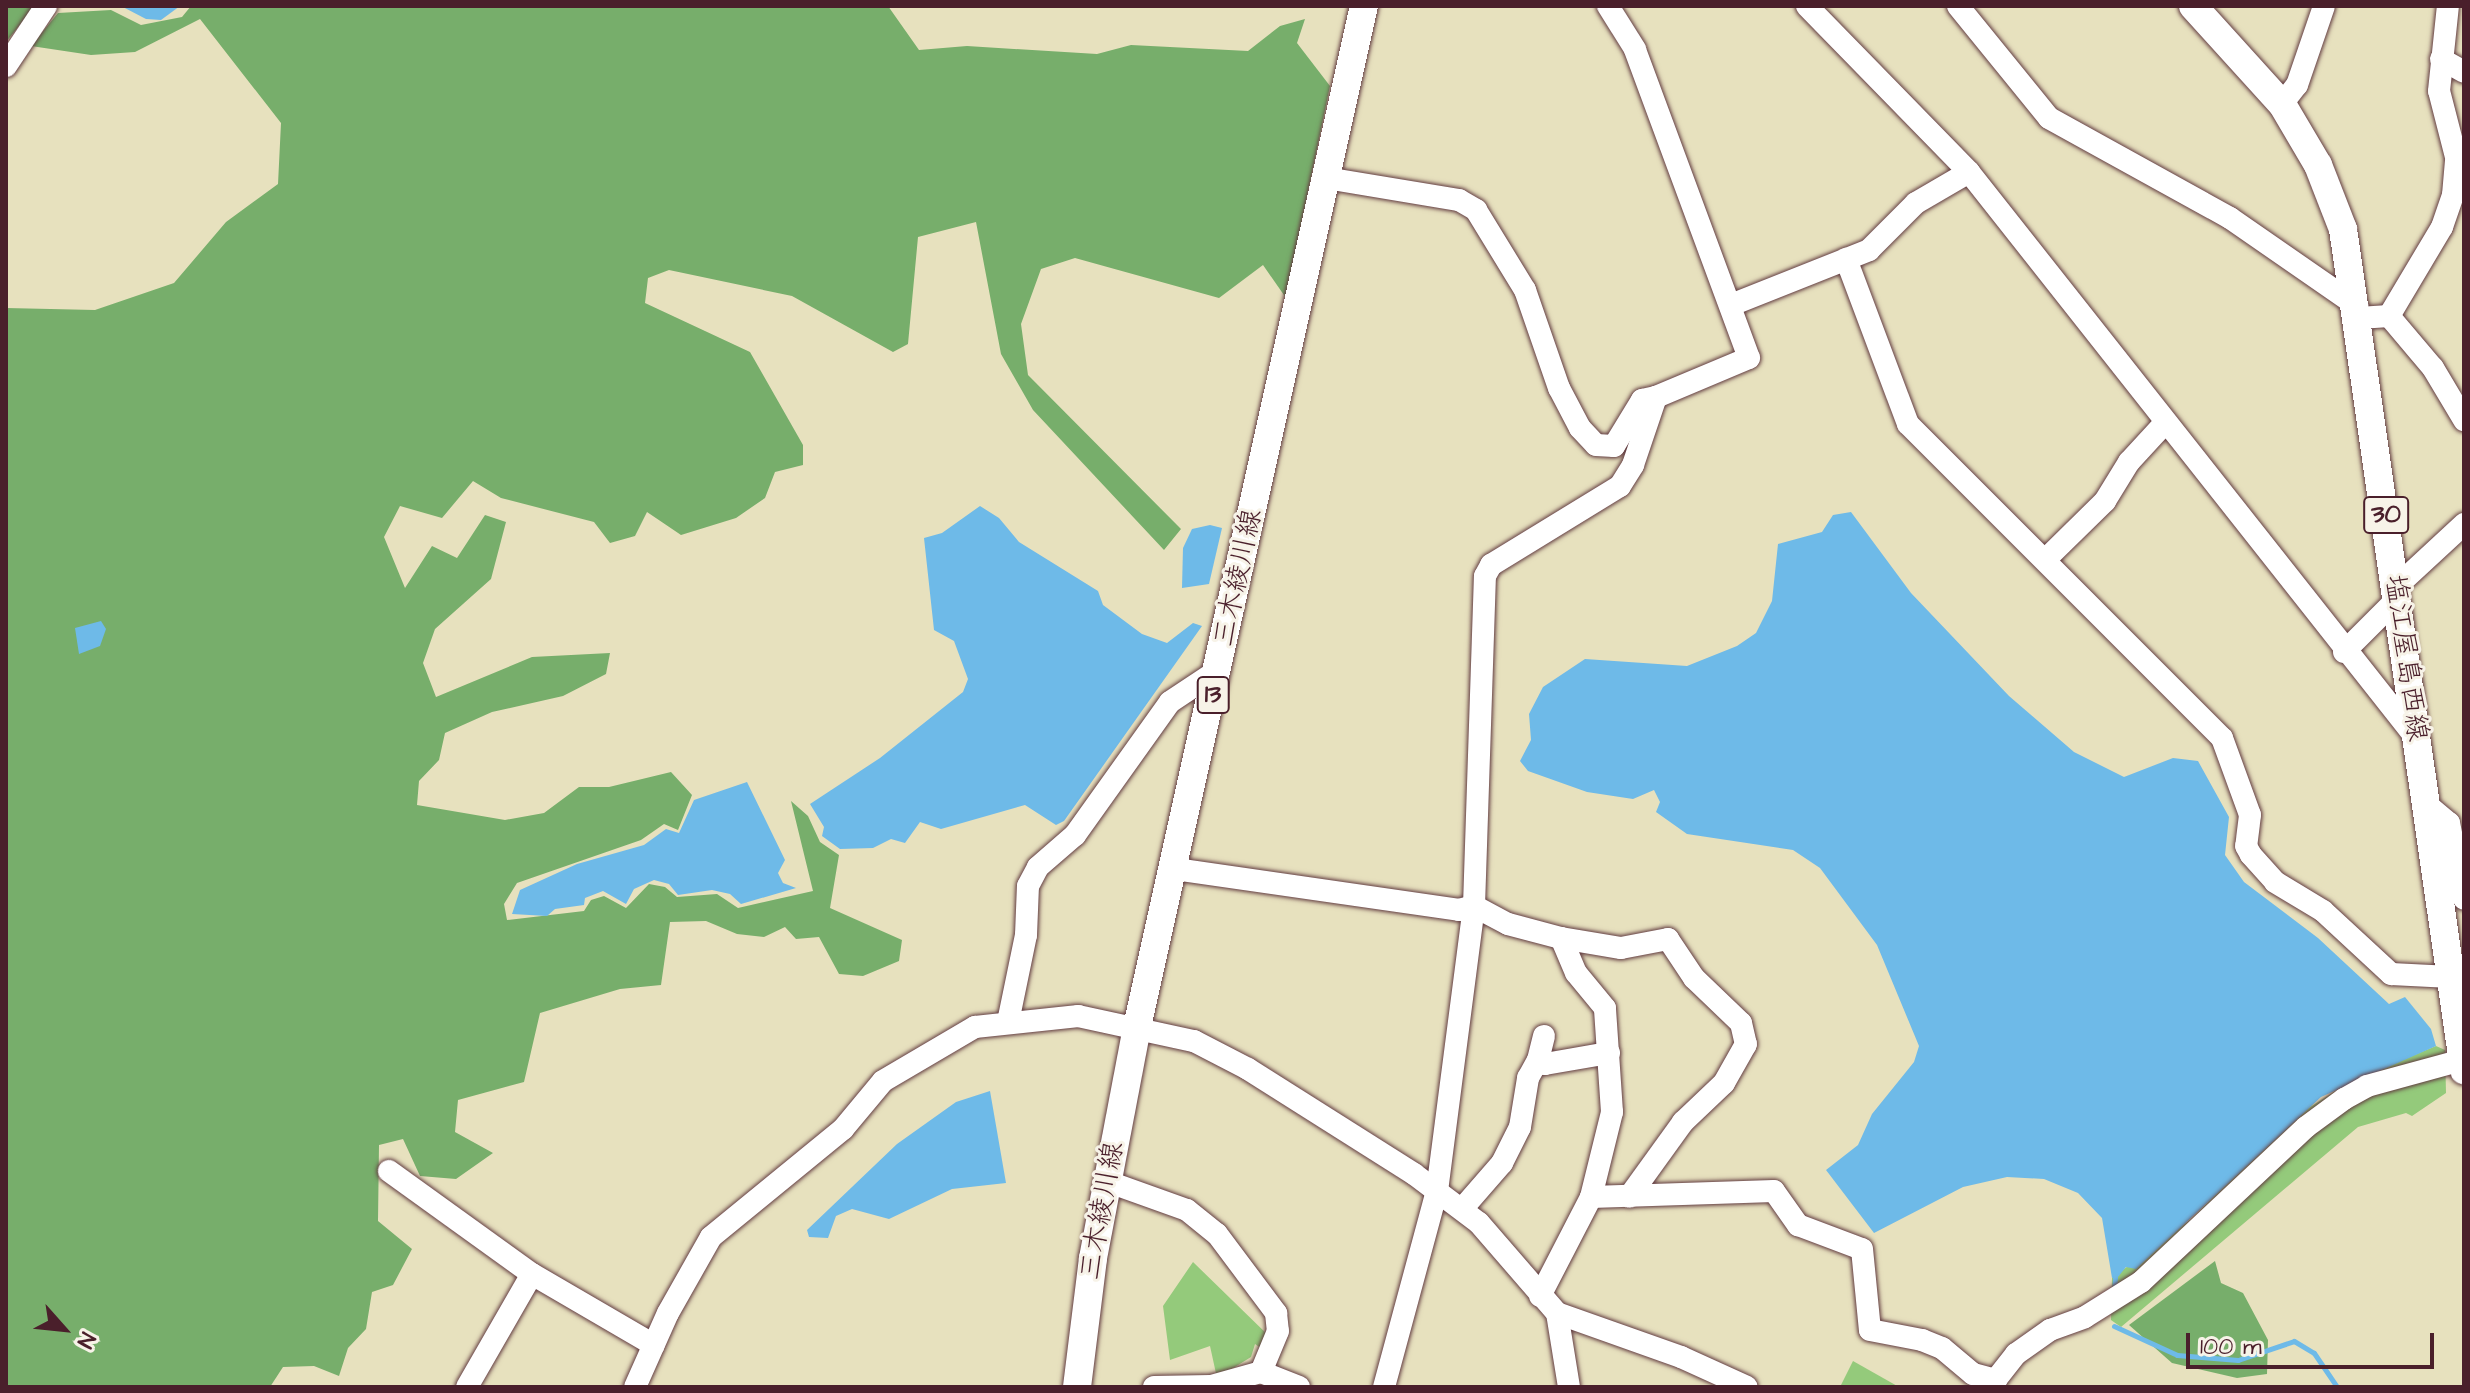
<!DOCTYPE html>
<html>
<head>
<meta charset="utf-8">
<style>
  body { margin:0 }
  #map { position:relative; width:2470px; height:1393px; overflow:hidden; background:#e7e1be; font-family:"Architects Daughter","Klee One",sans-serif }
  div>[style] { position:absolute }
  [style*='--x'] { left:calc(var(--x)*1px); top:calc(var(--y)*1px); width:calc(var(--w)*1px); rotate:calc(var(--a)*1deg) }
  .green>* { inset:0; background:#94ca7b }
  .forest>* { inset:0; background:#77ae6b }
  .water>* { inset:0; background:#6ebae8 }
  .stream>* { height:5px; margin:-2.5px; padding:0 2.5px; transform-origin:2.5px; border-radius:2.5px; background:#6ebae8 }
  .roads { filter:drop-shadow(0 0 2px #623c41) drop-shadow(0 0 2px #623c41) }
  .minor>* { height:22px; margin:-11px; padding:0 11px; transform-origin:11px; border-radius:11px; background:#fff }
  .major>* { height:28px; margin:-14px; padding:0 14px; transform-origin:14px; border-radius:14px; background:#fff }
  span { translate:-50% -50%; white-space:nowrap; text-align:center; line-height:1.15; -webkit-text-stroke:6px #f7f3e8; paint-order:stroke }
  .shield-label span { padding:2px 6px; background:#f7f3e8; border:2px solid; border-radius:6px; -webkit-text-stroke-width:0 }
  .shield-label { font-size:26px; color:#4a1f2b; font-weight:700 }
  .street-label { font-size:28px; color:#4a1f2b }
  .frame { position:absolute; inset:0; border:8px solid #4a1f2b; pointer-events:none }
  .north { position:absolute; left:24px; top:1289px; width:80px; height:80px; -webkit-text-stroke:6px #f7f3e8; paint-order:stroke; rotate:117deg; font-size:22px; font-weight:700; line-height:32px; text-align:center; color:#4a1f2b }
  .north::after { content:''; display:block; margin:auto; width:28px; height:36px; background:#4a1f2b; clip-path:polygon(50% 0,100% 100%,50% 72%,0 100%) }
  .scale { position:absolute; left:2186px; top:1333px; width:248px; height:36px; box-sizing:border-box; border:4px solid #4a1f2b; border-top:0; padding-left:10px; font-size:24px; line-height:28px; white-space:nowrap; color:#4a1f2b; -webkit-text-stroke:6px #f7f3e8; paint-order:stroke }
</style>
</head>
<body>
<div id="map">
  <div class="green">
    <div style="clip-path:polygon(2436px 1046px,2445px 1050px,2446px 1093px,2412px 1116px,2406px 1113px,2358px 1127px,2121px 1327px,2111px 1320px,2112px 1278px,2190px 1220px,2296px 1116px,2351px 1081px)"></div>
    <div style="clip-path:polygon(1193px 1262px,1271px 1338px,1262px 1349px,1255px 1344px,1251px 1357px,1217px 1378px,1210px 1346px,1170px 1360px,1163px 1306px)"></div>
    <div style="clip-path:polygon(1853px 1361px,1899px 1387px,1840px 1387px)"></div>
  </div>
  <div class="forest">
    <div style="clip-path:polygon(6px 6px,35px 6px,6px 42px)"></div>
    <div style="clip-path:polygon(191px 6px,888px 6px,919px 50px,967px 46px,1097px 54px,1131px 45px,1248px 51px,1280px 26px,1305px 19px,1297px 43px,1330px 86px,1286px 298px,1263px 265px,1219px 298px,1075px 258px,1041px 269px,1021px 324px,1028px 375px,1181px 529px,1164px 550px,1033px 410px,1001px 354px,976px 222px,918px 237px,908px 344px,893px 352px,792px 296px,669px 270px,648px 278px,645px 303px,750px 352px,803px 445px,803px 465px,775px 472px,765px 498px,736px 518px,681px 535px,647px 512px,635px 536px,610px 543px,594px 522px,501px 498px,473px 481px,442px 518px,400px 506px,384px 537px,405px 588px,432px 546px,457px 558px,485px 515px,506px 522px,491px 579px,435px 629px,423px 663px,436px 697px,532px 657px,610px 653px,606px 674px,563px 696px,492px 712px,445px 733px,439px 760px,419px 781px,417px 805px,505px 820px,544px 813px,579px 787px,609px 787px,671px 772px,692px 795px,678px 830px,664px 824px,641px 840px,517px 883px,504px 904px,507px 920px,584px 911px,591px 900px,604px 896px,626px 908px,649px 884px,665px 887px,677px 897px,717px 894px,738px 908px,813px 891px,791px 801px,808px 816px,820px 842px,839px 855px,830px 908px,902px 940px,899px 961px,863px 976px,839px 974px,819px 937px,796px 939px,785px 927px,764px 937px,737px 934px,706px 921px,670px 922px,661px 985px,620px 989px,540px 1013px,524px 1082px,458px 1100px,455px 1132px,493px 1153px,456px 1179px,420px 1176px,403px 1139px,379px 1145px,378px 1221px,412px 1249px,393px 1285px,372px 1292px,366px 1329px,348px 1348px,339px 1376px,314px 1366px,283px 1367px,270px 1387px,6px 1387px,6px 308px,95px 310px,174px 283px,226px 222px,278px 184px,281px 123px,200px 19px,135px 52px,91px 55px,31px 46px,58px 13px,111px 10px,141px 25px,182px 17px)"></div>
    <div style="clip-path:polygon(2215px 1261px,2221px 1283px,2243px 1293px,2268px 1340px,2267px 1374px,2237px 1378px,2172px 1363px,2129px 1325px)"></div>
  </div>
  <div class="water">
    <div style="clip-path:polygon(121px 6px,180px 6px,161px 20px,146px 19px)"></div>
    <div style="clip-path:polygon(980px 506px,999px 518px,1019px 542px,1098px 591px,1103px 605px,1142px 634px,1167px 643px,1193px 623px,1202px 626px,1064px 821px,1056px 825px,1025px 805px,941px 829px,920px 822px,905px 843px,891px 839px,873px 848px,840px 849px,822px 836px,824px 827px,810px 804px,880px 758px,963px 692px,968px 679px,954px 641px,934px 630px,924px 538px,942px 533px)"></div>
    <div style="clip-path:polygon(1851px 512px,1911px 593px,2009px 696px,2074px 752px,2124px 777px,2173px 758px,2198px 761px,2229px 817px,2225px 855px,2244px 882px,2318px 938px,2389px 1004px,2405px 997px,2431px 1029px,2436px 1046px,2321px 1097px,2136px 1269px,2126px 1267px,2118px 1277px,2112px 1278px,2102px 1218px,2078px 1193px,2044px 1179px,2007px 1177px,1963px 1187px,1874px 1233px,1826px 1170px,1858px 1145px,1872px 1114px,1914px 1062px,1919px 1046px,1877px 945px,1820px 868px,1793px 850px,1687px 834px,1656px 812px,1660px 802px,1654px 790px,1633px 799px,1587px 792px,1528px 771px,1520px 761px,1531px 740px,1529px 714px,1543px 687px,1585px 659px,1687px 666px,1737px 646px,1756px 633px,1772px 601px,1778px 544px,1822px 532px,1833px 515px)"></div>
    <div style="clip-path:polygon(1210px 525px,1222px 528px,1209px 584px,1182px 588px,1183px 548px,1192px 529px)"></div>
    <div style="clip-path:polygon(101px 621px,106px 629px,100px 646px,79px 654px,75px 628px)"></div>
    <div style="clip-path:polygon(747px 782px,785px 860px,778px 873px,783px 883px,796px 888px,741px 904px,730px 894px,712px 890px,678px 895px,669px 884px,654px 880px,634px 889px,626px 904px,603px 891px,585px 898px,584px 905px,555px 909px,547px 916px,512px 914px,520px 890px,577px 864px,644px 845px,666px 829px,679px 833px,694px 800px)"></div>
    <div style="clip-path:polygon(990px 1091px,1006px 1183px,952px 1189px,889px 1219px,852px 1209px,836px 1216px,828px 1238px,809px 1237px,807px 1230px,897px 1144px,956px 1102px)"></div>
  </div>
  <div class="stream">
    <div style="--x:2114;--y:1292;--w:15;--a:-86"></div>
    <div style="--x:2114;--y:1326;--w:69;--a:24.7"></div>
    <div style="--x:2177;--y:1355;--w:61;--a:4.7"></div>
    <div style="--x:2238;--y:1360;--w:59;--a:-18.7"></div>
    <div style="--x:2294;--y:1341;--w:23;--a:31"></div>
    <div style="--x:2314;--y:1353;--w:41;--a:55.9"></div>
  </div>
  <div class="roads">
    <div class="minor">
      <div style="--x:1807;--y:6;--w:232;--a:45.7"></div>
      <div style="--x:1969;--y:172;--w:723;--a:51.69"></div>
      <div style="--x:1958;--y:6;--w:144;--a:50.9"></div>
      <div style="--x:2049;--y:118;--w:207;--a:28.9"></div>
      <div style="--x:2230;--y:218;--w:155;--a:34.7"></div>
      <div style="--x:2441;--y:59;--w:26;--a:29"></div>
      <div style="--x:6;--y:66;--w:72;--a:-56.3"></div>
      <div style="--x:2282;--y:104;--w:24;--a:-52"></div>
      <div style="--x:2297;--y:85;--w:83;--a:-71.1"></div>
      <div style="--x:1326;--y:178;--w:135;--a:9.4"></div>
      <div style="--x:1459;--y:200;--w:20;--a:30"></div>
      <div style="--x:1476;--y:210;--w:94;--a:58.5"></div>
      <div style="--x:1525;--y:290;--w:104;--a:70.9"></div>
      <div style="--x:1559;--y:388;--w:45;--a:62.3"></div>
      <div style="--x:1580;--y:428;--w:23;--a:47"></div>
      <div style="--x:1596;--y:445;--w:18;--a:3"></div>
      <div style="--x:1614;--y:446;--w:54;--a:-58.7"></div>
      <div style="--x:1642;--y:400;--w:14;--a:-12"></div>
      <div style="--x:1846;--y:259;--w:176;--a:69.4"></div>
      <div style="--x:1908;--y:424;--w:444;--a:45"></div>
      <div style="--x:2222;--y:738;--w:82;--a:70"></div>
      <div style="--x:2250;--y:815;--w:31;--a:97"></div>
      <div style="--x:2246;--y:846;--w:10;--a:61"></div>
      <div style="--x:2251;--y:855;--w:36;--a:48"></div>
      <div style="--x:2275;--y:882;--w:56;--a:31.1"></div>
      <div style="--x:2323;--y:911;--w:93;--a:42.8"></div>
      <div style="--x:2391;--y:974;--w:60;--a:2.9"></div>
      <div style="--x:1731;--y:305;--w:149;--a:-21.7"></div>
      <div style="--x:1869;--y:250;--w:66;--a:-45"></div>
      <div style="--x:1916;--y:203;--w:61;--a:-30.3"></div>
      <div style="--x:2389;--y:316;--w:104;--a:-59.2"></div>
      <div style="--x:2442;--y:227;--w:34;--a:-71"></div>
      <div style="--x:2453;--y:195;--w:38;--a:-85"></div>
      <div style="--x:2456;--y:157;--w:68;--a:-104.4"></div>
      <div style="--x:2439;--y:91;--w:85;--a:-84"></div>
      <div style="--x:2359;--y:318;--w:30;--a:-4"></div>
      <div style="--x:2389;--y:316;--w:68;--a:49.8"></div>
      <div style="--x:2433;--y:368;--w:61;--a:59.2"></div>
      <div style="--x:2046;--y:559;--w:83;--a:-44.5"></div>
      <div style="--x:2105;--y:501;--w:46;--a:-58.4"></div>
      <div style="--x:2129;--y:462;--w:52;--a:-47.4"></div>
      <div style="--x:2396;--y:587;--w:93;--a:-42.8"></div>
      <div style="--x:2344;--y:652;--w:76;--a:-45"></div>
      <div style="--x:2426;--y:804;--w:30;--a:40"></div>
      <div style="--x:2449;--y:823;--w:77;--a:78.8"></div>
      <div style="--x:1175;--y:869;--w:287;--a:8.2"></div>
      <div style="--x:1459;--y:910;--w:16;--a:-15"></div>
      <div style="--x:1474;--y:906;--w:330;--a:-88.1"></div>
      <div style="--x:1485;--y:576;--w:13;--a:-61"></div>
      <div style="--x:1491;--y:565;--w:151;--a:-31.5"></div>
      <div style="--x:1620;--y:486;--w:25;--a:-58"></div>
      <div style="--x:1633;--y:465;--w:72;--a:-71.3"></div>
      <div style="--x:1656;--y:397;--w:101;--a:-22.8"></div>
      <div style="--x:1749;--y:358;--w:329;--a:-110.3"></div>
      <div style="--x:1635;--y:49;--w:51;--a:-122.1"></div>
      <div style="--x:1008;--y:1022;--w:89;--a:-78.3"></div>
      <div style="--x:1026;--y:935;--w:49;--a:-87.7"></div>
      <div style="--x:1028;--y:886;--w:21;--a:-62"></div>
      <div style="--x:1038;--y:867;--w:49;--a:-40.9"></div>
      <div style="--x:1075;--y:835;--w:163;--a:-54.5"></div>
      <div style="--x:1170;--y:702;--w:58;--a:-33.7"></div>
      <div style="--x:1544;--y:1036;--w:25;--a:104"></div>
      <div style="--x:1538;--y:1060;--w:8;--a:30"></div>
      <div style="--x:1545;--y:1064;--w:65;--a:-9.8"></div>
      <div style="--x:389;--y:1171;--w:176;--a:35.8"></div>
      <div style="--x:532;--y:1274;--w:141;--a:30.2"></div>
      <div style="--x:1106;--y:1181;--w:86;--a:19.7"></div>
      <div style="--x:1187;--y:1210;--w:38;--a:39"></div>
      <div style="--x:1217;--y:1234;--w:99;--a:53.2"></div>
      <div style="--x:1276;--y:1313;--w:18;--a:84"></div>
      <div style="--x:1278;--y:1331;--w:44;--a:112.5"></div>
      <div style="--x:1591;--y:1197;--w:183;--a:-1.9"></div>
      <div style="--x:1774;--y:1191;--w:42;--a:54.8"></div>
      <div style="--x:1798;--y:1225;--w:68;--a:20.6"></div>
      <div style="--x:1862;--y:1249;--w:81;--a:84.4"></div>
      <div style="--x:1870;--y:1330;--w:53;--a:10.9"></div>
      <div style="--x:1922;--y:1340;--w:22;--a:22"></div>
      <div style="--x:1942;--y:1348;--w:40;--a:40"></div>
      <div style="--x:1973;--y:1374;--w:24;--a:15"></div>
      <div style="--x:1462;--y:1209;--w:61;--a:-49"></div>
      <div style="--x:1502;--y:1163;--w:40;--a:-63.4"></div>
      <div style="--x:1520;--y:1127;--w:50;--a:-80.7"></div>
      <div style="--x:1528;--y:1078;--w:21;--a:-61"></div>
      <div style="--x:1540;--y:1296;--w:111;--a:-62.7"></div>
      <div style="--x:1591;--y:1197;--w:88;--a:-76.1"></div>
      <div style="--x:1612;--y:1112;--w:104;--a:-93.9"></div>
      <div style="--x:1605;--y:1008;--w:45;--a:-129.6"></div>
      <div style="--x:1576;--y:973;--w:38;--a:-113"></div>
      <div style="--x:1557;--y:1313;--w:75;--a:80.8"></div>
      <div style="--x:467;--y:1387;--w:130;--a:-60.1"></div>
      <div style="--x:635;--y:1387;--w:81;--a:-66"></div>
      <div style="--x:668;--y:1313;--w:87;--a:-60.5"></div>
      <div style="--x:711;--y:1237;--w:171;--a:-39.3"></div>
      <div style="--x:843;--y:1129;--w:62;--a:-50.2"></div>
      <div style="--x:883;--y:1081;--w:107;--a:-30.4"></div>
      <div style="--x:975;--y:1027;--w:104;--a:-6.1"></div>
      <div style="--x:1078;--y:1016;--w:119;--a:12.2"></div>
      <div style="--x:1194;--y:1041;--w:61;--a:27.4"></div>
      <div style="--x:1248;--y:1069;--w:196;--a:32.3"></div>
      <div style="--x:1414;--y:1174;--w:81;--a:37"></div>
      <div style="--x:1479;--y:1223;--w:119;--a:49.1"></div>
      <div style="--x:1557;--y:1313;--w:132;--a:19.5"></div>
      <div style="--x:1681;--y:1357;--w:72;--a:24.4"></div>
      <div style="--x:1154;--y:1387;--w:57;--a:-1"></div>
      <div style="--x:1211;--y:1386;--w:52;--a:-15.6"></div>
      <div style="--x:1261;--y:1372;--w:41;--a:21.5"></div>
      <div style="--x:1384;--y:1387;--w:203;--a:-74.9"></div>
      <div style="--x:1437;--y:1191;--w:287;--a:-82.6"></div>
      <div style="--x:1474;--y:906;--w:38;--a:28"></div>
      <div style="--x:1508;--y:924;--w:55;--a:14.8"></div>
      <div style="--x:1561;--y:938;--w:61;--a:9.5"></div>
      <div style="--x:1621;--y:948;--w:48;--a:-10.8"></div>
      <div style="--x:1668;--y:939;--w:47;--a:56.3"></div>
      <div style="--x:1694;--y:978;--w:65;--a:43.8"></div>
      <div style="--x:1741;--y:1023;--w:22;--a:77"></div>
      <div style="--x:1746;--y:1044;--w:45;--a:119.4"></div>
      <div style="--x:1724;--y:1083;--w:57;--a:136.4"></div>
      <div style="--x:1683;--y:1122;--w:92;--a:125.8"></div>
      <div style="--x:1990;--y:1387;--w:42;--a:-51.8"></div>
      <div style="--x:2016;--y:1354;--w:42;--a:-35.2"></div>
      <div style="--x:2050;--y:1330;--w:37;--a:-20"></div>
      <div style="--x:2085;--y:1317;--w:66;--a:-32"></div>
      <div style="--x:2141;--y:1282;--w:226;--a:-43.2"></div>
      <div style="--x:2306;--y:1127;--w:47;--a:-36.4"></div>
      <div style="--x:2344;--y:1099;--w:26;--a:-29"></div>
      <div style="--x:2367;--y:1086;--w:98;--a:-15.3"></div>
    </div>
    <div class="major">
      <div style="--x:2193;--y:6;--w:132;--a:47.8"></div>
      <div style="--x:2282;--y:104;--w:71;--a:59.5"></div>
      <div style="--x:2318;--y:165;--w:69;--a:68.7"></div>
      <div style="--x:2343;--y:229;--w:850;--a:81.81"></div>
      <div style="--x:1077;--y:1387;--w:130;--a:-82.9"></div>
      <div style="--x:1093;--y:1258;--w:235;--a:-79.2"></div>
      <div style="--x:1137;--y:1027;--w:1046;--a:-77.47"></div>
    </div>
  </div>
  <div class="shield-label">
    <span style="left:2386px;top:515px">30</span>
    <span style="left:1213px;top:695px">13</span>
  </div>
  <div class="street-label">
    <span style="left:1238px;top:578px;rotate:-78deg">三木綾川線</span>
    <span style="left:2406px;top:658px;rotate:82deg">塩江屋島西線</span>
    <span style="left:1102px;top:1211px;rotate:-80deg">三木綾川線</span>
  </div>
  <div class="frame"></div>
  <div class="north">N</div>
  <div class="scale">100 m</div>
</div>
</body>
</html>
